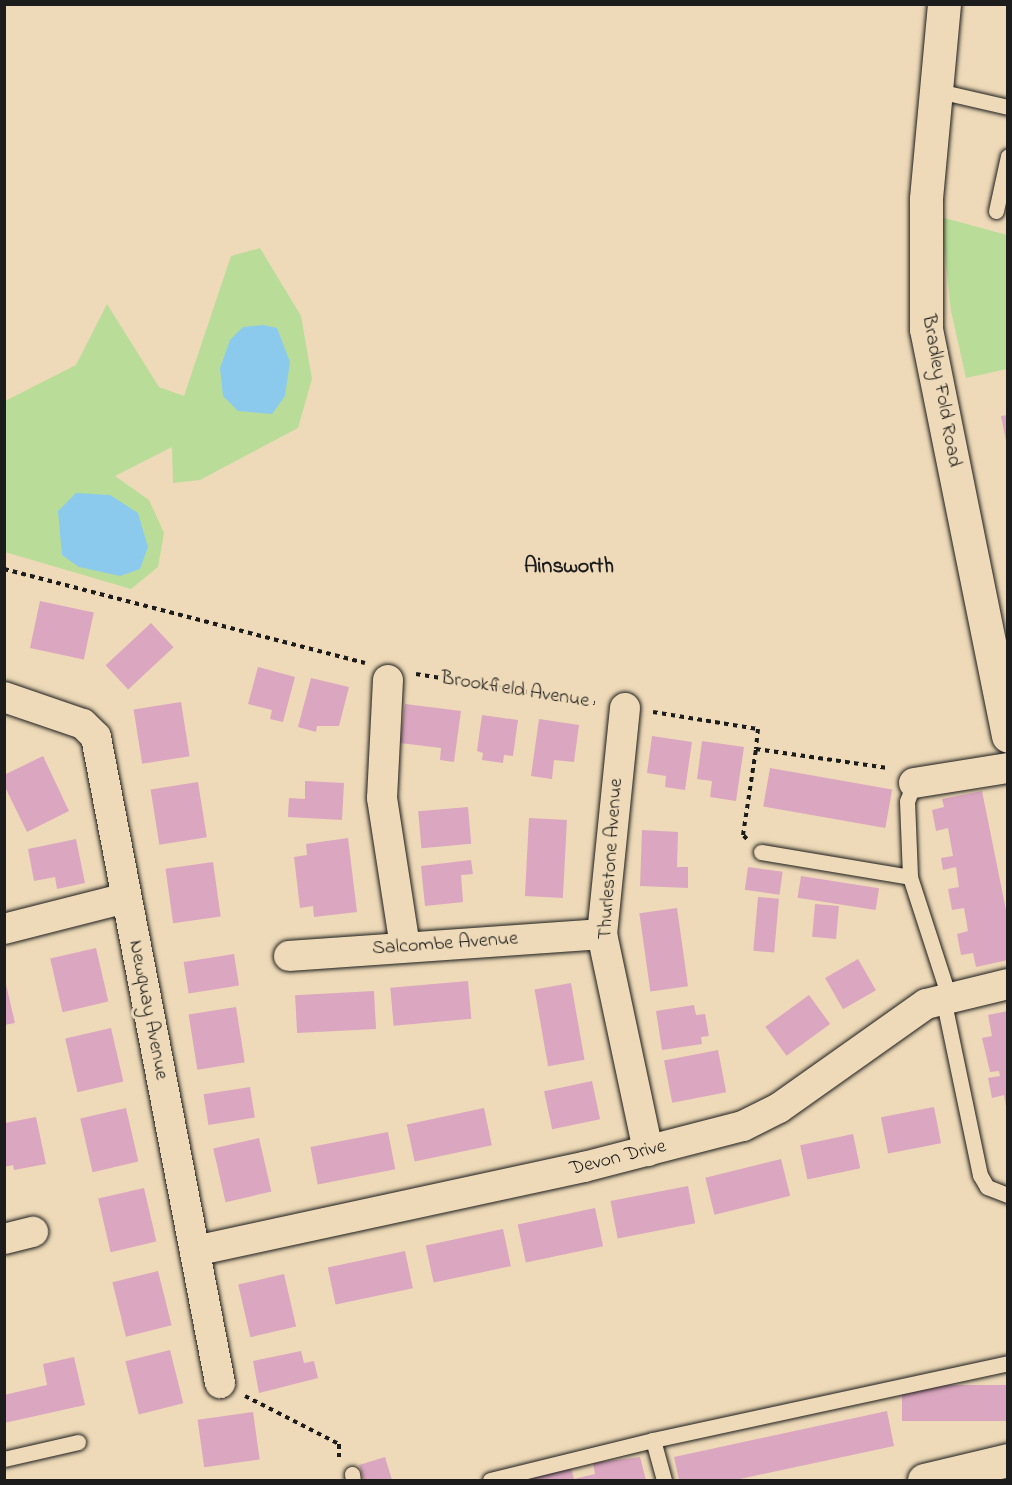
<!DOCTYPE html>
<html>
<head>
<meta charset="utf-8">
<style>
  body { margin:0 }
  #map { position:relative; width:1012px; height:1485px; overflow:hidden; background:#eedab8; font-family:"Indie Flower",sans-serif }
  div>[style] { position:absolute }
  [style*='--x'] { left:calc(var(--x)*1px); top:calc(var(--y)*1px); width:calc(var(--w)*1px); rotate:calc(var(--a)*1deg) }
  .green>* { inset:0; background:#b9dd98 }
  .water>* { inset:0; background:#8ccaed }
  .building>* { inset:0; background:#dba6bf; transform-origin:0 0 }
  .path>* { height:4px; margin-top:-2px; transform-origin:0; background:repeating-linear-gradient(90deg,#1c1c1c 0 4.5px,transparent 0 9px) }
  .roads { filter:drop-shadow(0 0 2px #1c1c1c) drop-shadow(0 0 2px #1c1c1c) }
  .service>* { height:15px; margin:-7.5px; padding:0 7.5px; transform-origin:7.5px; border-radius:7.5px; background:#eedab8 }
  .minor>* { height:30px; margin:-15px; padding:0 15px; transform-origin:15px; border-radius:15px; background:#eedab8 }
  .tertiary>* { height:33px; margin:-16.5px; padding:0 16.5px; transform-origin:16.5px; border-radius:16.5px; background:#eedab8 }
  .secondary>* { height:33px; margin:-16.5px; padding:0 16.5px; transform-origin:16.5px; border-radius:16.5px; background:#eedab8 }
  span { translate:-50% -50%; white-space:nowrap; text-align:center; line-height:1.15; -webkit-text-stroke:6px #eedab8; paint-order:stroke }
  .street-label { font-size:20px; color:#1c1c1c }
  .quarter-label { font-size:22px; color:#1c1c1c; font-weight:700 }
  .frame { position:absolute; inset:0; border:6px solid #1c1c1c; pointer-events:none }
</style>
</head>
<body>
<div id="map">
  <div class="green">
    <div style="clip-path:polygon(941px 217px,1007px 235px,1007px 369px,966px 378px,951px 311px)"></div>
    <div style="clip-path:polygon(260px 248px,301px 316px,312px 379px,298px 428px,200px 480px,173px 483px,172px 447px,115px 476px,149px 500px,164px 533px,158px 567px,131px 589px,5px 552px,5px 401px,76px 365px,107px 304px,159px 387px,184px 396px,231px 256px)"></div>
  </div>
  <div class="water">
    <div style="clip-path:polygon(263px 325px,277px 328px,290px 362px,285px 396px,272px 414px,238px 411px,223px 396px,220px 368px,230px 340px,243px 327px)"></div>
    <div style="clip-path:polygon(76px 493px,110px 495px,138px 513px,148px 547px,140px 569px,120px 576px,79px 567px,62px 555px,58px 511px)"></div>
  </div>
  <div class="building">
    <div style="clip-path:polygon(1008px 415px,1008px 441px,1006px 441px,1001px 416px)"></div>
    <div style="left:40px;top:601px;width:55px;height:48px;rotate:12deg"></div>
    <div style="left:151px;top:623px;width:33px;height:62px;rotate:47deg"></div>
    <div style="clip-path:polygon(258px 667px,295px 677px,283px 722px,270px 719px,272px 710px,248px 704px)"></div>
    <div style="clip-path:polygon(311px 678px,349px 687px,339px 726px,317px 726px,316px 732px,298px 727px)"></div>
    <div style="left:181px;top:702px;width:55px;height:48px;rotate:81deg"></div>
    <div style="clip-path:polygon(405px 704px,461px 711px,454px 762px,440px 760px,441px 748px,400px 743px)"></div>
    <div style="clip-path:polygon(482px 715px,518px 720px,513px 756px,504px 755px,503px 763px,482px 760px,483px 753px,477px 751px)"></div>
    <div style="clip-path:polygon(539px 719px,579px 725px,574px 762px,554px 760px,552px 779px,531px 776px)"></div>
    <div style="clip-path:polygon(652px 736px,692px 742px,685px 790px,665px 787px,666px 776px,647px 773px)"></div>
    <div style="clip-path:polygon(702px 741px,744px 747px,736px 801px,710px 797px,712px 781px,697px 779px)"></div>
    <div style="clip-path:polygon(43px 756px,69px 811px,27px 832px,4px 785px,4px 775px)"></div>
    <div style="left:770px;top:768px;width:124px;height:39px;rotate:10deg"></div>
    <div style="clip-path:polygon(305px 781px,344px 783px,342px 820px,288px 817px,289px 798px,305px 799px)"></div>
    <div style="left:198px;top:782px;width:56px;height:48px;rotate:81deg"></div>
    <div style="clip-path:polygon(982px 791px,1008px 920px,1008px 960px,976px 967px,973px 953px,961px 955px,957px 934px,968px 931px,964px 908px,952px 910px,948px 889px,959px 887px,956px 867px,943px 870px,941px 858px,953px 856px,948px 828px,936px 831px,932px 810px,944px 807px,942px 799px)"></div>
    <div style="left:468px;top:807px;width:37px;height:50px;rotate:85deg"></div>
    <div style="left:529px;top:818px;width:38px;height:78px;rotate:3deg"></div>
    <div style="clip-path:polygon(642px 830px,678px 832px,677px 867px,688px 867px,688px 888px,640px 886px)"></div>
    <div style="clip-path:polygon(348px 838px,357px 912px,314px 917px,313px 906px,300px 908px,294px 857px,307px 855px,306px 844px)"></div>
    <div style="clip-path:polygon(76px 839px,85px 883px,57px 889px,55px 877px,34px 881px,28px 849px)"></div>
    <div style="clip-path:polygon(471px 860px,473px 874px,461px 875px,463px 902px,425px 906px,421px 866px)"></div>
    <div style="left:213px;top:862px;width:55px;height:48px;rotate:82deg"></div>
    <div style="left:748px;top:867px;width:35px;height:23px;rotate:8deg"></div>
    <div style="left:801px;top:876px;width:79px;height:22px;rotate:9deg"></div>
    <div style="left:758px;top:897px;width:21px;height:54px;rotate:5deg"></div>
    <div style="left:815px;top:904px;width:24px;height:33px;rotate:5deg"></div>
    <div style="left:677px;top:908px;width:79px;height:38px;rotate:82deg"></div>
    <div style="left:96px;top:948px;width:55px;height:47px;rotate:77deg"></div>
    <div style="left:234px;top:954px;width:32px;height:51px;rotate:81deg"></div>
    <div style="left:858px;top:959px;width:36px;height:38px;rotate:60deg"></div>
    <div style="clip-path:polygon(5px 980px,15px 1023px,4px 1025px,4px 981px)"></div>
    <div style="left:468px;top:981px;width:38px;height:78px;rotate:85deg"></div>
    <div style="left:571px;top:983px;width:78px;height:37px;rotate:80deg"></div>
    <div style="left:374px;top:991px;width:38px;height:79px;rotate:87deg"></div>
    <div style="left:809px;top:995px;width:36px;height:54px;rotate:54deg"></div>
    <div style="clip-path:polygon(694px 1005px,696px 1015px,705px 1014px,709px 1036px,701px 1037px,702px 1044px,662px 1050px,656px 1011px)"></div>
    <div style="left:236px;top:1007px;width:56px;height:48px;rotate:81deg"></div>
    <div style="clip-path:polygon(1008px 1011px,1008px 1106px,1006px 1106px,1004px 1095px,992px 1098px,988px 1078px,1000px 1076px,999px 1071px,990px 1072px,982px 1038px,992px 1036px,988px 1015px)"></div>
    <div style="left:111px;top:1028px;width:55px;height:47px;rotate:77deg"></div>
    <div style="left:718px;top:1050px;width:43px;height:55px;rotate:79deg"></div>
    <div style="left:592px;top:1081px;width:39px;height:49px;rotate:78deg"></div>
    <div style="left:250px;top:1087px;width:31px;height:47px;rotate:81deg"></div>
    <div style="left:934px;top:1107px;width:37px;height:54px;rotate:79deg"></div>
    <div style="left:126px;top:1108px;width:55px;height:47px;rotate:77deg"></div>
    <div style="left:484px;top:1108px;width:38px;height:79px;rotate:78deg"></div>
    <div style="clip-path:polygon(36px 1117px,46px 1164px,14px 1170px,13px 1165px,4px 1167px,5px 1123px)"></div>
    <div style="left:388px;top:1132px;width:38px;height:79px;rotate:79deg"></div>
    <div style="left:853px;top:1134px;width:35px;height:54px;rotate:78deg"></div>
    <div style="left:259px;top:1138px;width:55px;height:47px;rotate:77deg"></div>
    <div style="left:781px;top:1159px;width:38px;height:78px;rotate:76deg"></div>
    <div style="left:688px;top:1186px;width:38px;height:79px;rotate:79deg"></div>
    <div style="left:144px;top:1188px;width:55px;height:47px;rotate:77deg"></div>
    <div style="left:595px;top:1208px;width:39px;height:79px;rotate:78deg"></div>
    <div style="left:503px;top:1229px;width:38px;height:79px;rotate:78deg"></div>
    <div style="left:405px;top:1251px;width:38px;height:79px;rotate:78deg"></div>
    <div style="left:158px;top:1271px;width:56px;height:47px;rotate:76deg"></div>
    <div style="left:284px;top:1274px;width:54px;height:47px;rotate:77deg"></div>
    <div style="left:170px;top:1350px;width:55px;height:46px;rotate:76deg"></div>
    <div style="clip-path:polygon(301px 1351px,304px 1363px,314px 1361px,318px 1378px,259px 1393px,253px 1361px)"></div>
    <div style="clip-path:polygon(74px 1357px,85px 1405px,4px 1423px,4px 1395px,47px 1385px,43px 1364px)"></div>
    <div style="left:1008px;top:1385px;width:36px;height:106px;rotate:90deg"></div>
    <div style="clip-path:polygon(887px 1411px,894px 1446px,735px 1480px,679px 1480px,674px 1457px)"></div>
    <div style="left:253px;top:1412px;width:48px;height:56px;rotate:82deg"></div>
    <div style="clip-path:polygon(385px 1457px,392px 1480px,364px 1480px,359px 1465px)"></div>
    <div style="clip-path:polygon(640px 1457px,646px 1480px,530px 1480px,529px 1477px,571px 1467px,574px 1479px,595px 1474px,593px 1463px)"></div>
  </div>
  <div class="path">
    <div style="--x:4;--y:569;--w:373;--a:14.6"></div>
    <div style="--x:416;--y:674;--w:181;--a:9.2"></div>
    <div style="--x:653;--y:712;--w:106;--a:9.2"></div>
    <div style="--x:758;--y:729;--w:20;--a:96"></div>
    <div style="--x:756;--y:749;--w:133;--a:8.2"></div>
    <div style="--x:747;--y:839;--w:6;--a:-135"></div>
    <div style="--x:743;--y:835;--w:87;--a:-81.4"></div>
    <div style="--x:245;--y:1396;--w:106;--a:27.1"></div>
    <div style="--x:339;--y:1444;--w:13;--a:90"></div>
  </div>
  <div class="roads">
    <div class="service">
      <div style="--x:934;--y:90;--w:76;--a:12.9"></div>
      <div style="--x:996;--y:211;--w:56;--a:-77.7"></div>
      <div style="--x:914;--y:783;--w:19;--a:111"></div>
      <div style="--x:907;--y:801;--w:76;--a:87.7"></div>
      <div style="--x:910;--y:877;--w:126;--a:72"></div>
      <div style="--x:761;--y:852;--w:151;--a:9.5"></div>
      <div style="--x:943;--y:998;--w:181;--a:78.2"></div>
      <div style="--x:980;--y:1175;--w:14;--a:60"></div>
      <div style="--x:987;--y:1187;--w:22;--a:21"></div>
      <div style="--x:653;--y:1440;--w:41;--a:74.6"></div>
      <div style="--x:4;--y:1459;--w:76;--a:-12.9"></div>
      <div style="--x:352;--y:1474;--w:6;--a:81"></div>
      <div style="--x:490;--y:1480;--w:168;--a:-13.8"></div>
      <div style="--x:653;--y:1440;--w:363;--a:-12.2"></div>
    </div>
    <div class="minor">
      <div style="--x:388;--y:680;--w:118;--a:92.9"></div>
      <div style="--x:382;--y:798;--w:151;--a:81.2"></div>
      <div style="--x:4;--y:697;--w:83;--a:18.9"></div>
      <div style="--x:83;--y:724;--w:18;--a:45"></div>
      <div style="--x:96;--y:737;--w:658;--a:79.13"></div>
      <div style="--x:625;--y:708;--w:227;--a:95.8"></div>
      <div style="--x:602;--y:934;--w:222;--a:78"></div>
      <div style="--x:914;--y:783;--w:95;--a:-9.1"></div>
      <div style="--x:4;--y:929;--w:126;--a:-14.3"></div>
      <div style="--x:289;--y:956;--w:314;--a:-4"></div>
      <div style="--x:4;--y:1239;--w:30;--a:-14"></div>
      <div style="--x:195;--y:1251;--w:398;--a:-12.2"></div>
      <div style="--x:584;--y:1167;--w:164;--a:-14.5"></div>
      <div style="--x:743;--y:1126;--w:40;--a:-26.6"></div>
      <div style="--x:779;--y:1108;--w:180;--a:-35.3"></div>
      <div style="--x:926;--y:1004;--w:84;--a:-13.7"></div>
    </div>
    <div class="tertiary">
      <div style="--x:944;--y:4;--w:196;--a:95.3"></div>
      <div style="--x:926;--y:199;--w:130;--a:90"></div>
      <div style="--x:926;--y:329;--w:415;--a:78.6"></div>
    </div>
    <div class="secondary">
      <div style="--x:924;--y:1480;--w:86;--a:-13.4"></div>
    </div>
  </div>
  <div class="street-label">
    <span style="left:941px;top:391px;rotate:80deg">Bradley Fold Road</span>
    <span style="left:515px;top:690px;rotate:9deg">Brookfield Avenue</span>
    <span style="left:611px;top:859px;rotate:-86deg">Thurlestone Avenue</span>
    <span style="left:445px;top:944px;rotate:-4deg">Salcombe Avenue</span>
    <span style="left:148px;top:1010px;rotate:79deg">Newquay Avenue</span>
    <span style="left:618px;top:1158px;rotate:-14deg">Devon Drive</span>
  </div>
  <div class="quarter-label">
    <span style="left:569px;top:568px">Ainsworth</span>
  </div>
  <div class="frame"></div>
</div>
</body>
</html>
